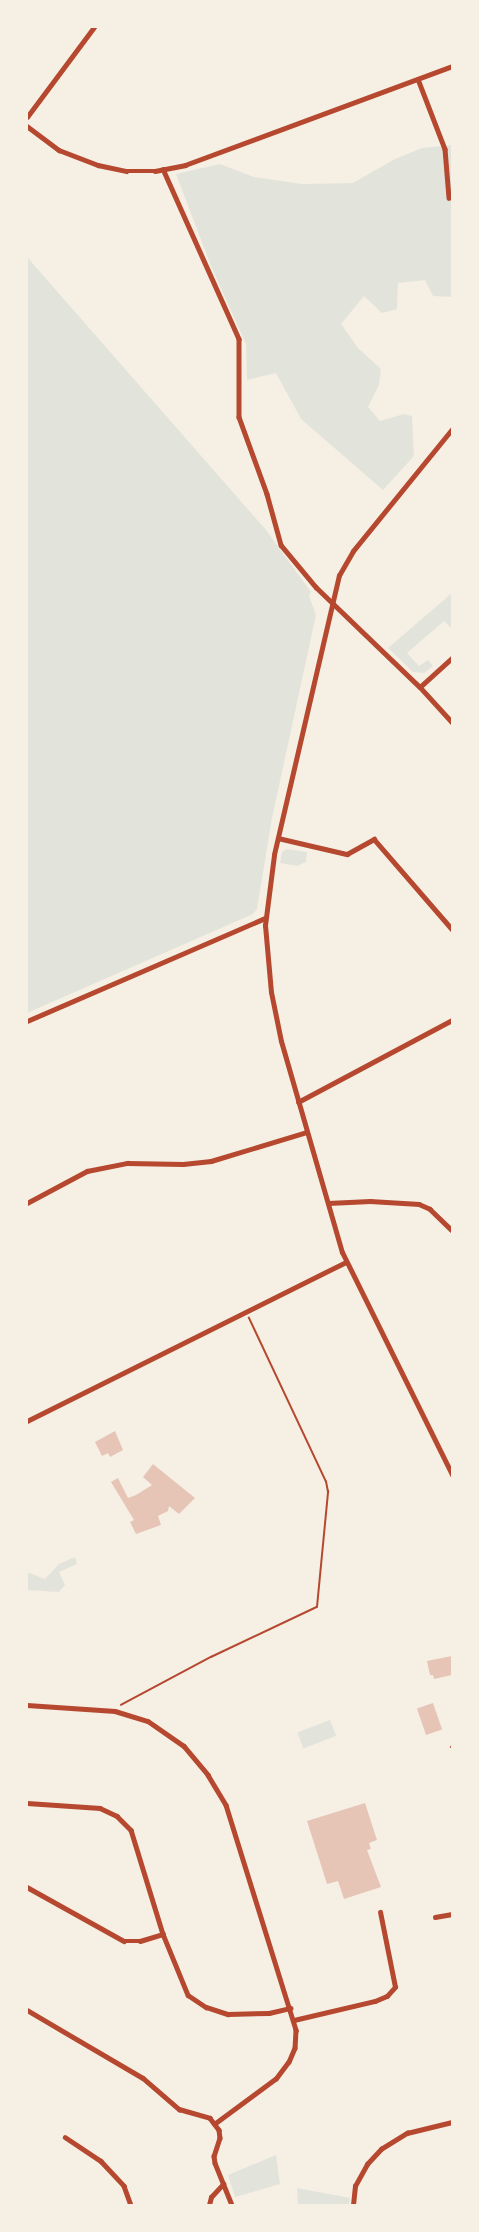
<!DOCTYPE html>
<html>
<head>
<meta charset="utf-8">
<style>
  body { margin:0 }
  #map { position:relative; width:479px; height:2232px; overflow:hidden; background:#f6efe4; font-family:"PT Sans",sans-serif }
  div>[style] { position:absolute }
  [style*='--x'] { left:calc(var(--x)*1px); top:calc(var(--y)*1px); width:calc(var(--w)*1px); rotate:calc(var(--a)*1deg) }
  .green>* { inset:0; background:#e2e4dc; transform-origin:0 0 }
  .building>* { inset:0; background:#e6c5b7; transform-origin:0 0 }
  .path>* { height:1.5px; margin:-0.75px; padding:0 0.75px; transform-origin:0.75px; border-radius:0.75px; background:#b5482f }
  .service>* { height:2px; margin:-1px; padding:0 1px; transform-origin:1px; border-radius:1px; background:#b5482f }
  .minor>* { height:4.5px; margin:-2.25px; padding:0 2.25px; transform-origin:2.25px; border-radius:2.25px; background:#b5482f }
  .tertiary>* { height:5px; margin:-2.5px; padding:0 2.5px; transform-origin:2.5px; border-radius:2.5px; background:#b5482f }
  span { translate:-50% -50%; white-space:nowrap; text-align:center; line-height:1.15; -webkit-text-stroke:4.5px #f6efe4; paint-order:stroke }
  .frame { position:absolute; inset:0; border:28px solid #f6efe4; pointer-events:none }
</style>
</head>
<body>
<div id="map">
  <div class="green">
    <div style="clip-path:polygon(452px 145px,452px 297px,433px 296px,425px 280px,398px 283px,397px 309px,382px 313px,364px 296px,341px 324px,358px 348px,381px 369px,379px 385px,368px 407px,380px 421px,404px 414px,412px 416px,414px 456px,383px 490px,301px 419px,276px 373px,247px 380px,246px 344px,211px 266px,176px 174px,220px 164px,254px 177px,302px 184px,353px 183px,395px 159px,422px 148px)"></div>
    <div style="clip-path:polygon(27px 257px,266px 530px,311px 592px,309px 596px,316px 615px,272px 818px,257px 909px,253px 914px,27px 1013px)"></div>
    <div style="clip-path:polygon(452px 593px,452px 629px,444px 621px,407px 653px,419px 666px,428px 660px,433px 666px,424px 673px,413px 672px,388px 648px)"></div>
    <div style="clip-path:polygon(287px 849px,307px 852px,306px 862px,297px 866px,280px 863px,282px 852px)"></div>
    <div style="clip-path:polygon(75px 1557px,77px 1564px,59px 1572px,65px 1585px,59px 1592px,27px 1590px,27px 1572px,45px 1579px,59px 1564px)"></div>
    <div style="left:330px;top:1720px;width:17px;height:35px;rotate:69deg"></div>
    <div style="clip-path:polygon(276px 2155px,280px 2184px,235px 2197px,228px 2175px)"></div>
    <div style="clip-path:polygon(297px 2188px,350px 2198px,349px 2205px,298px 2205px)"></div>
  </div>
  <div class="building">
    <div style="clip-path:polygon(115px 1431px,123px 1450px,110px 1457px,108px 1453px,102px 1456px,95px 1442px)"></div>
    <div style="clip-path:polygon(153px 1464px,195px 1498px,179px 1514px,169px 1506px,168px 1511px,158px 1516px,161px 1525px,136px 1534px,130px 1522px,134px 1520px,111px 1482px,118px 1478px,128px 1498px,136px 1495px,152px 1485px,143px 1477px)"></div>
    <div style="clip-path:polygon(452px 1656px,452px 1675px,434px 1679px,433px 1675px,430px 1675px,427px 1661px)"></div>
    <div style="left:433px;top:1703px;width:28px;height:17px;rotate:71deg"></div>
    <div style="clip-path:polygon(365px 1803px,377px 1840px,369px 1843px,371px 1849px,367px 1850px,381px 1887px,344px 1899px,338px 1881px,327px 1884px,307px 1821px)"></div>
  </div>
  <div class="path">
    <div style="--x:121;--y:1705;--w:102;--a:-28.1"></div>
    <div style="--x:211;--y:1657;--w:117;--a:-25.3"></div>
    <div style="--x:317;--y:1607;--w:116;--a:-84.5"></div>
    <div style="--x:328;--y:1492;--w:10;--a:-101"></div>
    <div style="--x:326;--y:1482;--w:181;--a:-115.2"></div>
  </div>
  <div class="service">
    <div style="--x:451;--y:1747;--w:1;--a:-45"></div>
  </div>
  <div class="minor">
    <div style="--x:418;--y:79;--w:75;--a:68.9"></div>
    <div style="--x:445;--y:149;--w:49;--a:85.3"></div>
    <div style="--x:27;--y:117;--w:112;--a:-53.3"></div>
    <div style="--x:27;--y:126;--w:40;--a:37"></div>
    <div style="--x:59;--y:150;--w:42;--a:21"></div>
    <div style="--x:98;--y:165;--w:29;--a:12"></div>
    <div style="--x:126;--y:171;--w:29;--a:0"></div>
    <div style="--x:155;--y:171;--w:31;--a:-11"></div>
    <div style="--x:185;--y:165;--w:285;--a:-20.3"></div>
    <div style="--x:163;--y:169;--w:186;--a:65.9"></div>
    <div style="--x:239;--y:339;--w:78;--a:90"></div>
    <div style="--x:239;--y:417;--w:82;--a:70"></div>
    <div style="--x:267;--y:494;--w:53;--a:74.6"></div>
    <div style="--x:281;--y:545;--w:55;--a:50.2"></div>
    <div style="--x:316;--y:587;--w:144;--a:43.9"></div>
    <div style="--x:420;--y:687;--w:47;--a:47.6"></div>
    <div style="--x:420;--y:687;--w:43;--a:-42.2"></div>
    <div style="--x:278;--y:838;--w:71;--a:13.1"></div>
    <div style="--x:347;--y:854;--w:31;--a:-29"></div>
    <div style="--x:374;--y:839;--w:119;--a:49.1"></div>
    <div style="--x:298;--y:1102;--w:174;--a:-28"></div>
    <div style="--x:27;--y:1203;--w:68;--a:-28.1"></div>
    <div style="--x:87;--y:1171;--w:41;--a:-11.3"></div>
    <div style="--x:127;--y:1163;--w:56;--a:1"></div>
    <div style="--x:183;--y:1164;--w:28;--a:-6"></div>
    <div style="--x:211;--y:1161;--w:100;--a:-16.8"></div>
    <div style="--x:328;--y:1203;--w:42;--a:-2.7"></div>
    <div style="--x:370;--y:1201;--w:49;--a:3.5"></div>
    <div style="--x:419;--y:1204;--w:12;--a:24"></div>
    <div style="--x:430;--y:1209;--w:30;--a:44"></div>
    <div style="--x:27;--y:1421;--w:356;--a:-26.5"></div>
    <div style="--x:27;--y:1705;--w:88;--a:3.9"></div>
    <div style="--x:115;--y:1711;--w:34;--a:17"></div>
    <div style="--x:148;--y:1721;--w:44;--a:34.8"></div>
    <div style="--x:184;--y:1746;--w:38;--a:50"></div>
    <div style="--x:208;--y:1775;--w:35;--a:59"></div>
    <div style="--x:226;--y:1805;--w:236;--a:72.7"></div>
    <div style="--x:296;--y:2030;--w:18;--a:93"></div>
    <div style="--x:295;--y:2048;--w:15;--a:113"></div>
    <div style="--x:289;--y:2062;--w:21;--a:127"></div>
    <div style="--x:276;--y:2079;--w:76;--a:143.6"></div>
    <div style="--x:27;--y:1803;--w:73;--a:3.9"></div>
    <div style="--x:100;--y:1808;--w:19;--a:25"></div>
    <div style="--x:117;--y:1816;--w:20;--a:45"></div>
    <div style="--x:131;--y:1830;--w:109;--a:72.9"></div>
    <div style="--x:163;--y:1934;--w:66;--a:67.7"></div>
    <div style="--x:188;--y:1995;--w:22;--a:34"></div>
    <div style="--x:206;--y:2007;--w:23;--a:18"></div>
    <div style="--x:228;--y:2014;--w:41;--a:-1.4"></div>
    <div style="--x:269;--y:2013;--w:22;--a:-13"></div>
    <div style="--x:27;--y:1887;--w:111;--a:29.1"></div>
    <div style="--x:124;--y:1941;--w:16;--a:0"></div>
    <div style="--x:140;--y:1941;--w:24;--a:-17"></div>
    <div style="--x:435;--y:1917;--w:17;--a:-10"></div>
    <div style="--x:27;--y:2010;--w:134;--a:30.4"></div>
    <div style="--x:143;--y:2078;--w:48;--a:40.7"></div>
    <div style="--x:179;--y:2109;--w:32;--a:16"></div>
    <div style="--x:210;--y:2118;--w:15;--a:53"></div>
    <div style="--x:219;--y:2130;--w:8;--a:83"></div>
    <div style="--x:220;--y:2138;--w:19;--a:108"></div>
    <div style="--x:214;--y:2156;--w:7;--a:82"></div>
    <div style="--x:215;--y:2163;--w:45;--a:68"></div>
    <div style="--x:294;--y:2020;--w:83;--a:-13.2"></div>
    <div style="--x:375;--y:2001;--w:13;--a:-23"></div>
    <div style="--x:387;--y:1996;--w:12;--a:-48"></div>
    <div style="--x:395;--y:1987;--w:76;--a:-101.3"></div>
    <div style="--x:65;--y:2137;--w:43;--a:33.7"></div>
    <div style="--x:101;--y:2161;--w:34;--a:47"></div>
    <div style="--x:124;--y:2186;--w:20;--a:70"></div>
    <div style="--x:209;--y:2205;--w:8;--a:-76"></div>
    <div style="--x:211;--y:2197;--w:18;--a:-47"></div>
    <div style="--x:353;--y:2205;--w:19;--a:-84"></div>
    <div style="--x:355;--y:2186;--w:25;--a:-61"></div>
    <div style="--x:367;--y:2164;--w:21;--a:-47"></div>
    <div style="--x:381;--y:2149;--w:31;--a:-32"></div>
    <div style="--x:407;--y:2133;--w:46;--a:-13.7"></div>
  </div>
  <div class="tertiary">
    <div style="--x:452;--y:429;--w:157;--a:129.1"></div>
    <div style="--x:353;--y:551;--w:28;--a:120"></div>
    <div style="--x:339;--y:575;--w:287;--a:103.1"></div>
    <div style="--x:274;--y:855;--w:71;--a:97.3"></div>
    <div style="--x:265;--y:925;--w:67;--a:84.9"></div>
    <div style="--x:271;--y:992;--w:50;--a:78.5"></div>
    <div style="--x:281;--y:1041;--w:220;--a:73.9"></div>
    <div style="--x:342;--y:1252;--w:249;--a:63.7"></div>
    <div style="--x:27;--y:1021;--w:259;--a:-23.4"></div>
  </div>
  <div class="frame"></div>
</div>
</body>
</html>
